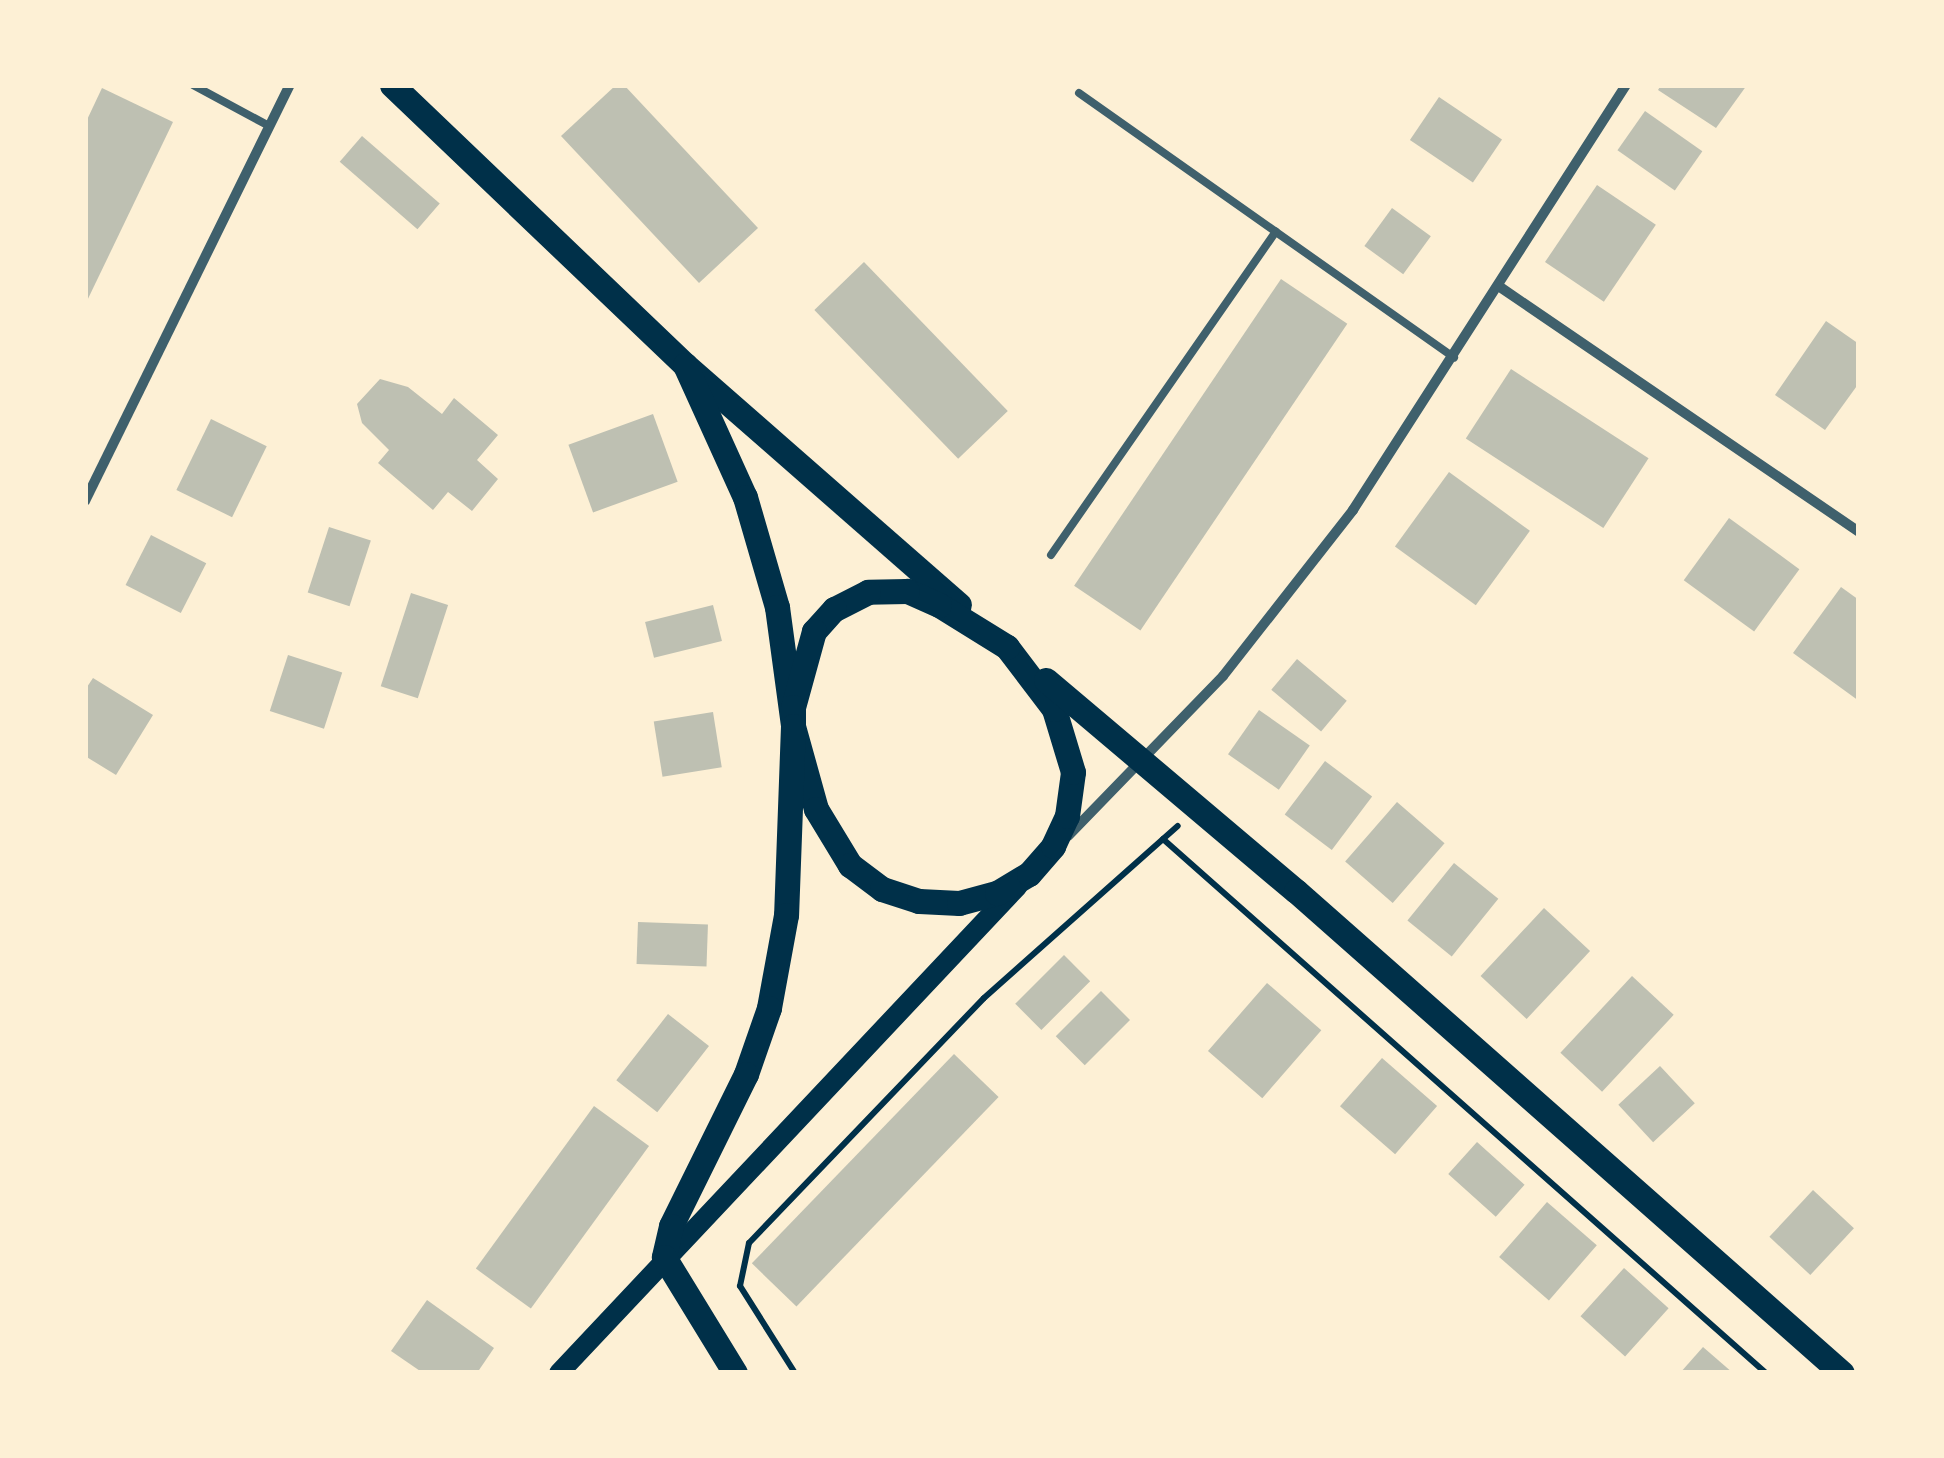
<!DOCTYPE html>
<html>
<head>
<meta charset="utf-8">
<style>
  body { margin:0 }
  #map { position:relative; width:1944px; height:1458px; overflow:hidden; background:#fdf0d5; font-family:Manrope,sans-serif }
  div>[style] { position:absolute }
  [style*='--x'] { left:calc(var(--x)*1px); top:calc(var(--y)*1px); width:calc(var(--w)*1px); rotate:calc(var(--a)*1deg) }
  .building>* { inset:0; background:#bec0b2; transform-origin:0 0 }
  .path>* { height:6px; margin:-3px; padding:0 3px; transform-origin:3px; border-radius:3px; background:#003049 }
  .service>* { height:8px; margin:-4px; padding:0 4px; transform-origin:4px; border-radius:4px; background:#3f606c }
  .minor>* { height:10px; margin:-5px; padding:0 5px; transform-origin:5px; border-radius:5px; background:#3f606c }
  .secondary>* { height:20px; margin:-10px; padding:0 10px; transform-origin:10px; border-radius:10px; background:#003049 }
  .primary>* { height:25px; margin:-12.5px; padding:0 12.5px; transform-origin:12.5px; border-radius:12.5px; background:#003049 }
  span { translate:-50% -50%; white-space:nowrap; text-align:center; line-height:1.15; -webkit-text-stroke:8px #fdf0d5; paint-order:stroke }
  .frame { position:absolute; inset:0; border:88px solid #fdf0d5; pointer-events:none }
</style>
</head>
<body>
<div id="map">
  <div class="building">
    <div style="clip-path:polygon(616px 85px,624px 85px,758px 228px,699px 283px,561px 136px)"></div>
    <div style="clip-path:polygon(1661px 85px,1747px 85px,1716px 128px,1658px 90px)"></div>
    <div style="clip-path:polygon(102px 88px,173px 122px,85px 305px,85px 124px)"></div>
    <div style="left:1439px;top:97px;width:76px;height:52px;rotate:34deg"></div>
    <div style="left:1645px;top:111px;width:70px;height:48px;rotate:35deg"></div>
    <div style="left:362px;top:136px;width:103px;height:34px;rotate:41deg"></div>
    <div style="left:1597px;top:185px;width:71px;height:93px;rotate:34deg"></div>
    <div style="left:1392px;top:208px;width:48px;height:47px;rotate:36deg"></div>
    <div style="left:864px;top:262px;width:207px;height:69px;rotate:46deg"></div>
    <div style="left:1281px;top:279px;width:80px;height:370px;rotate:34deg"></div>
    <div style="clip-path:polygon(1826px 321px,1859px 344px,1859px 383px,1825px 430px,1775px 395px)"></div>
    <div style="left:1511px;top:369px;width:164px;height:83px;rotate:33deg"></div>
    <div style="clip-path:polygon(380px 379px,408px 387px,442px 414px,454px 398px,498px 435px,477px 460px,498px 479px,472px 511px,448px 492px,433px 510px,378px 463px,389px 450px,362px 423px,357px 404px)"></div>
    <div style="left:653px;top:414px;width:72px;height:90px;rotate:70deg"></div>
    <div style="left:211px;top:419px;width:62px;height:79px;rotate:26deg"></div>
    <div style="left:1449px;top:472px;width:100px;height:92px;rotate:36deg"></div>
    <div style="left:1729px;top:518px;width:87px;height:77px;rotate:36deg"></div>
    <div style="left:329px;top:527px;width:44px;height:69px;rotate:18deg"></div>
    <div style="left:151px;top:535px;width:62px;height:56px;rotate:27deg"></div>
    <div style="clip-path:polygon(1841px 587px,1859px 600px,1859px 701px,1793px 653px)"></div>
    <div style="left:411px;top:593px;width:39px;height:98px;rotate:18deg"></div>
    <div style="left:713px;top:605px;width:37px;height:70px;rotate:76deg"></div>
    <div style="left:288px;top:655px;width:57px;height:59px;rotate:18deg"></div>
    <div style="left:1297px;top:659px;width:65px;height:40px;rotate:40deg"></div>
    <div style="clip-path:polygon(93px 678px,153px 715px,116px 775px,85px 756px,85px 690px)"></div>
    <div style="left:1259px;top:710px;width:62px;height:54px;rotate:35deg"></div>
    <div style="left:713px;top:712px;width:56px;height:60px;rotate:81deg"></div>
    <div style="left:1325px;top:761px;width:59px;height:67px;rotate:37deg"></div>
    <div style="left:1397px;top:802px;width:63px;height:79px;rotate:41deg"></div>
    <div style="left:1454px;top:863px;width:57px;height:74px;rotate:39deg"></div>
    <div style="left:1544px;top:908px;width:63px;height:93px;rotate:43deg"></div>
    <div style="left:638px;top:922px;width:70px;height:42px;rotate:2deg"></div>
    <div style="left:1064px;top:955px;width:37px;height:69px;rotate:45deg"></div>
    <div style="left:1632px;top:976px;width:57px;height:105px;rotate:43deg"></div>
    <div style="left:1267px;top:983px;width:72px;height:90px;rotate:41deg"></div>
    <div style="left:1101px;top:991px;width:41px;height:64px;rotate:45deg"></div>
    <div style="left:668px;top:1014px;width:52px;height:84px;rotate:38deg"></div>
    <div style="left:954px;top:1054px;width:62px;height:291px;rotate:44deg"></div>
    <div style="left:1382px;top:1058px;width:73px;height:64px;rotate:41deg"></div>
    <div style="left:1660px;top:1066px;width:51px;height:57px;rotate:47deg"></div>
    <div style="left:594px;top:1106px;width:68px;height:201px;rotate:36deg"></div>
    <div style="left:1477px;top:1142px;width:64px;height:43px;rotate:42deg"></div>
    <div style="left:1813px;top:1190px;width:56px;height:64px;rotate:43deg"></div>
    <div style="left:1547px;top:1202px;width:66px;height:73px;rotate:41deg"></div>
    <div style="left:1624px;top:1268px;width:60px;height:65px;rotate:42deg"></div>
    <div style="clip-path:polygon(427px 1300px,494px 1348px,477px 1373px,423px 1373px,391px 1351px)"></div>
    <div style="clip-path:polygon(1703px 1347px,1733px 1373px,1680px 1373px)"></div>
  </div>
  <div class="path">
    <div style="--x:1163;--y:839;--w:805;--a:41.53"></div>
    <div style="--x:795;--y:1373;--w:103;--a:-122.3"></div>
    <div style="--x:740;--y:1286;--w:44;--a:-78.2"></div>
    <div style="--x:749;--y:1243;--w:339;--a:-46.2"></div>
    <div style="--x:984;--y:998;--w:259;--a:-41.6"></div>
  </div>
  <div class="service">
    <div style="--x:193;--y:85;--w:86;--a:28.3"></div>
    <div style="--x:1079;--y:93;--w:459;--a:35.2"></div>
    <div style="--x:1051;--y:555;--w:394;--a:-55.2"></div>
  </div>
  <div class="minor">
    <div style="--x:1500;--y:287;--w:435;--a:34.3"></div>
    <div style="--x:85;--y:501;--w:464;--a:-63.8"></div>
    <div style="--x:1068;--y:836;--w:223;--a:-45.9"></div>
    <div style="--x:1223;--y:676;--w:211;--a:-51.9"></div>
    <div style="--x:1353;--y:510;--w:505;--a:-57.29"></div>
  </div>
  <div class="secondary">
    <div style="--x:559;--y:1373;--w:668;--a:-46.7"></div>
  </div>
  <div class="primary">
    <div style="--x:392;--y:85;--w:405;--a:43.7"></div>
    <div style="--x:685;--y:365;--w:364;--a:41.2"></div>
    <div style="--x:685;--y:365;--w:145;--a:65.6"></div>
    <div style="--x:745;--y:497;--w:115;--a:73.8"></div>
    <div style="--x:777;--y:607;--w:120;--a:82.3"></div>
    <div style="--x:793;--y:726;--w:86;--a:74.5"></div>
    <div style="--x:816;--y:809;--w:66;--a:58.7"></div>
    <div style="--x:850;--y:865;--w:40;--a:37"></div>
    <div style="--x:882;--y:889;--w:39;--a:18"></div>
    <div style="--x:919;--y:901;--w:40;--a:2.9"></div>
    <div style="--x:959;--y:903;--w:39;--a:-15"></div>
    <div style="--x:997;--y:893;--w:37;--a:-31"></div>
    <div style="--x:1029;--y:874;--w:37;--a:-49"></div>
    <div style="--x:1053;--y:846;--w:33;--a:-65"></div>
    <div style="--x:1067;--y:816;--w:44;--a:-82.2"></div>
    <div style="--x:1073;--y:772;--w:66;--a:-106.8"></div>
    <div style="--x:1054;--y:709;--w:78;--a:-127.2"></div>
    <div style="--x:1007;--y:647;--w:80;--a:-148.3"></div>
    <div style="--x:939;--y:605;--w:35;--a:-156"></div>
    <div style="--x:907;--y:591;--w:39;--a:179"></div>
    <div style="--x:868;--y:592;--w:38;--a:153"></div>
    <div style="--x:834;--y:609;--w:30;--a:132"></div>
    <div style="--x:814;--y:631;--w:79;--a:105.4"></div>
    <div style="--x:793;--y:707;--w:19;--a:90"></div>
    <div style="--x:793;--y:726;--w:189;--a:92.1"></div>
    <div style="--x:786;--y:915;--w:95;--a:100.4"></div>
    <div style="--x:769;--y:1008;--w:70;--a:109.2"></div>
    <div style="--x:746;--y:1074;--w:169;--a:116.3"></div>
    <div style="--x:671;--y:1226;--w:32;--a:103"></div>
    <div style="--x:664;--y:1257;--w:136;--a:58.5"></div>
    <div style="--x:1046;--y:680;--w:327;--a:40.2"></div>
    <div style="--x:1296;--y:891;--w:728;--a:41.44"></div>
  </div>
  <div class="frame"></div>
</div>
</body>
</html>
